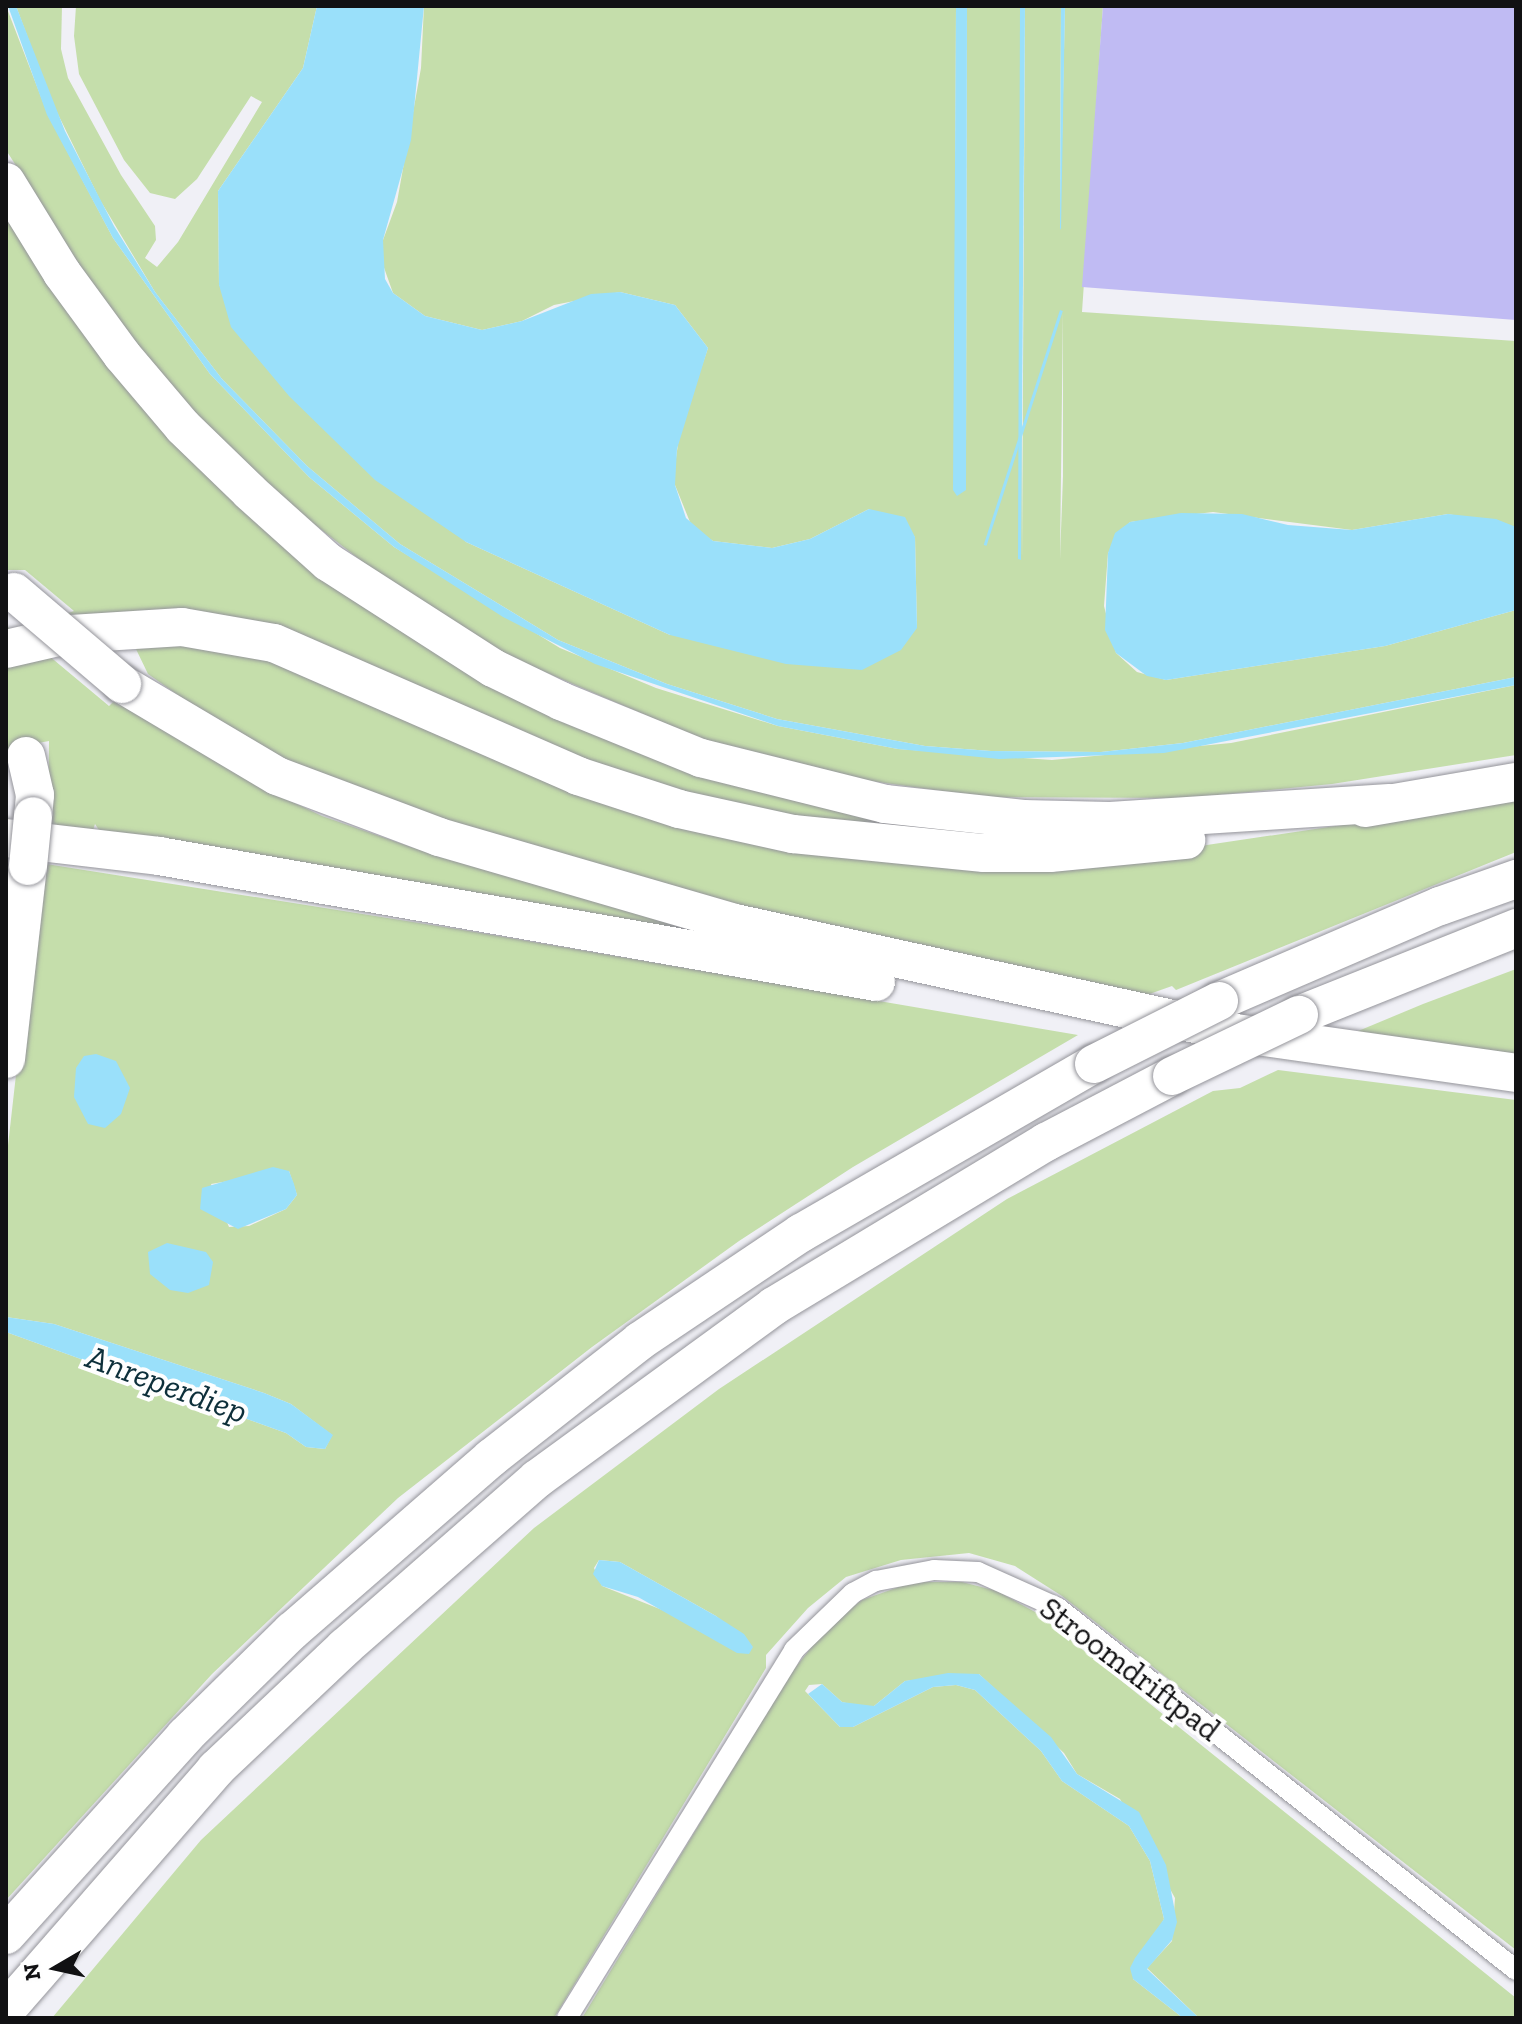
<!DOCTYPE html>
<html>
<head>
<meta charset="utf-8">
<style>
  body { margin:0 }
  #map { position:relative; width:1522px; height:2024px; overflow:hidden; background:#f0f0f6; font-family:"Zilla Slab",serif }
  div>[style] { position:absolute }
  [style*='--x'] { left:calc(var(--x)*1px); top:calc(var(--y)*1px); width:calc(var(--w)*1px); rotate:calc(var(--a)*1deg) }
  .green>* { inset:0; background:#c5deab }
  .water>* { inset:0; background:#9ae0fa; transform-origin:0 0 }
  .building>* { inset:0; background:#c0bbf3 }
  .roads { filter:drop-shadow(0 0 2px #94949a) drop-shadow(0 0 2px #94949a) }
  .street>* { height:20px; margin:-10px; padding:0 10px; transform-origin:10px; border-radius:10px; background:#fff }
  .highway>* { height:38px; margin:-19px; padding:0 19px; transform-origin:19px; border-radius:19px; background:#fff }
  .bridges { filter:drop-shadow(0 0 2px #94949a) drop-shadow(0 0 2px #94949a) }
  .highway-bridge>* { height:38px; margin:-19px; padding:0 19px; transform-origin:19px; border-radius:19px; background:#fff }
  span { translate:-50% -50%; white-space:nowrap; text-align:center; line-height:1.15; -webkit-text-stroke:8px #fefefe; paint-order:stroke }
  .street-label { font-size:32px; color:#111113 }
  .water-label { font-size:34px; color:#0d2f3a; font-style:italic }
  .frame { position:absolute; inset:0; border:8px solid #111113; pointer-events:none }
  .north { position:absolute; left:16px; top:1928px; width:80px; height:80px; -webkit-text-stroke:6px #fefefe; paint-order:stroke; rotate:261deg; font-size:22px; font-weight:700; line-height:32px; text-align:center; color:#111113 }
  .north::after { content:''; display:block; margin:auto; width:28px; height:36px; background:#111113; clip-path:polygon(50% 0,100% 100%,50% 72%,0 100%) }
</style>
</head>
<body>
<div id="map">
  <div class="green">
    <div style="clip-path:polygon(6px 6px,48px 115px,113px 238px,210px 374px,309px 477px,394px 547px,560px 648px,656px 688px,778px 726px,898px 749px,1052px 760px,1231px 743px,1516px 685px,1516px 755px,1332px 784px,1187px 798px,984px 797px,850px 778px,704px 740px,510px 657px,377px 573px,287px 503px,209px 428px,116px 322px,6px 150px)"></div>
    <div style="clip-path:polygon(evenodd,16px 6px,62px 6px,61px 49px,68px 78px,121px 175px,155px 226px,156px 240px,145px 258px,157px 267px,178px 242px,262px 102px,251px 96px,197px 179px,175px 199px,150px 193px,124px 160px,79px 74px,74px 36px,76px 6px,317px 6px,303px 68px,218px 191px,219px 285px,466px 542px,670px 635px,917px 628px,915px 537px,869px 509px,810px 539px,772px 548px,713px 541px,692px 527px,675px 485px,675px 465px,680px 430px,708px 348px,675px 305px,620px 292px,554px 305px,522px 321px,482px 330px,425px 316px,393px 293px,382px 262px,383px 240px,397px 202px,421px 68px,424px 6px,956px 6px,955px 236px,966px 456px,967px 6px,1020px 6px,1022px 560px,1025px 6px,1061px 6px,1060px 228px,1065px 6px,1103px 6px,1082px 312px,1516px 341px,1516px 527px,1448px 514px,1352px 530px,1213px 512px,1130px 522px,1108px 553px,1104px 606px,1116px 653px,1137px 672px,1166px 680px,1385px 646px,1516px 610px,1516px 677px,1183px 743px,1101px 752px,991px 751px,925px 746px,777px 719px,667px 684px,558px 640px,400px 544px,307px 466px,222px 379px,155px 292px,100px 200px,51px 100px,16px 6px,1063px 311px,1063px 476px,1060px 559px,1063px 311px)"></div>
    <div style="clip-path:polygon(6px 206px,185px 443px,635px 746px,1114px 830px,952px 837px,725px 813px,267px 635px,6px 641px,6px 625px,14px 633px,74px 611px,25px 570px,6px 570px)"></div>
    <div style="clip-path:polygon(150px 637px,245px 648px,649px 809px,1120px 858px,1516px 799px,1516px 852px,1176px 990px,1172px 986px,1141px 997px,770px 924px,468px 838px,276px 764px,148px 674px,135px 647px)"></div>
    <div style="clip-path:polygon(42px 650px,109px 706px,114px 701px,122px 705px,251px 782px,322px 816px,411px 847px,716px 936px,99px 830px,95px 824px,93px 830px,48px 831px,49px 741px,6px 749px,6px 660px)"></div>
    <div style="clip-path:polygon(evenodd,40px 863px,457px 929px,1078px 1035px,853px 1167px,739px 1241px,592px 1347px,398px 1498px,212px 1674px,6px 1900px,6px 1332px,286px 1433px,306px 1447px,325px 1449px,332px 1435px,291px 1404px,264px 1393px,54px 1324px,6px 1317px,6px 1163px,40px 863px,289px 1171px,297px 1195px,286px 1209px,249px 1226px,229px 1227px,211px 1184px,289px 1171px)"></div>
    <div style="clip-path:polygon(1516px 969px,1516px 1055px,1351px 1034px,1423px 1004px)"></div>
    <div style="clip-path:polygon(evenodd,1278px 1070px,1516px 1100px,1516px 1950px,1062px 1596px,1015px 1566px,969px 1553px,901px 1560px,846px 1577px,808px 1608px,766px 1655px,766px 1668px,554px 2018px,52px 2018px,201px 1840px,534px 1528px,719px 1389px,1007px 1199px,1213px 1091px,1240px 1088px,1278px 1070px,599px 1560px,620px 1562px,716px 1616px,750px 1645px,602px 1586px,594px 1568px,599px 1560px)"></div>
    <div style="clip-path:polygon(913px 1582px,962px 1582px,997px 1591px,1037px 1613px,1516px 1998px,1516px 2018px,1199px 2018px,1147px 1968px,1172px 1941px,1175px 1898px,1120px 1799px,1077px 1774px,1064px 1753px,979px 1674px,905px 1681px,874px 1706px,862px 1707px,842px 1702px,822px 1684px,809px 1685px,805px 1691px,840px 1727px,853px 1727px,933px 1687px,956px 1685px,975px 1690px,1041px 1751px,1062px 1781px,1129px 1826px,1150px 1861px,1164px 1919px,1133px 1979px,1183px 2018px,582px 2018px,791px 1673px,829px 1625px,862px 1600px)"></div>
  </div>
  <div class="water">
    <div style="clip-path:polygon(8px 6px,16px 6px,65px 131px,114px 226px,155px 292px,222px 379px,307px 466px,400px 544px,558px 640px,667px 684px,777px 719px,925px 746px,991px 751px,1101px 752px,1183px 743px,1516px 677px,1516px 685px,1164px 753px,999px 759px,898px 749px,778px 726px,595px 664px,503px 617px,394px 547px,309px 477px,210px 374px,113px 238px,47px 115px)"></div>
    <div style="clip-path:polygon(317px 6px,424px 6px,411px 140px,383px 240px,385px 279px,393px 293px,425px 316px,482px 330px,522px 321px,591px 294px,620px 292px,675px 305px,708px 348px,677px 449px,675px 485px,686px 518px,713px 541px,772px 548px,810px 539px,869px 509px,905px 517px,915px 537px,917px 628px,901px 650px,862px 670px,786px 664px,670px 635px,466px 542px,375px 480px,289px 396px,231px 327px,219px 285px,218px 191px,303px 68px)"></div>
    <div style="clip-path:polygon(956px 6px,967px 6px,966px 490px,957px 496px,953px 490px)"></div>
    <div style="clip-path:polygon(1020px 6px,1025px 6px,1021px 560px,1018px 559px)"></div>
    <div style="clip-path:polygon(1061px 6px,1065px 6px,1061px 230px,1060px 228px)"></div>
    <div style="left:1060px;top:310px;width:3px;height:247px;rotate:18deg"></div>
    <div style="clip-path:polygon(1181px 513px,1242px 514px,1288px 525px,1352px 530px,1448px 514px,1496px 519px,1516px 527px,1516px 610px,1385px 646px,1166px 680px,1147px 676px,1116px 653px,1105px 630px,1108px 553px,1115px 533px,1130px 522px)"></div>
    <div style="clip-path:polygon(96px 1054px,116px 1061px,130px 1088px,121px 1114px,105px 1128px,88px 1124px,74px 1097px,76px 1068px,84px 1056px)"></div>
    <div style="clip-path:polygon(273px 1167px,289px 1171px,294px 1184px,297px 1195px,286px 1209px,238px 1229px,200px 1209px,202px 1188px)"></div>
    <div style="clip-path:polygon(167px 1243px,206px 1252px,213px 1262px,209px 1285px,188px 1293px,170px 1290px,150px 1274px,148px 1252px)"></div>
    <div style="clip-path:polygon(6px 1317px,54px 1324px,264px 1393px,291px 1404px,333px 1435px,325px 1449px,306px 1447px,286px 1433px,6px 1332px)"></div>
    <div style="clip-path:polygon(599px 1560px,620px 1562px,716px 1616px,744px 1634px,753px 1647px,749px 1654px,737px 1653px,638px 1597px,602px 1586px,593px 1574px)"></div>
    <div style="clip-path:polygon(948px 1673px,979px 1674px,1051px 1737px,1077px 1774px,1139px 1812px,1166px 1865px,1177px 1922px,1172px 1940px,1147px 1969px,1199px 2018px,1183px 2018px,1133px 1979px,1130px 1968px,1135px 1958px,1164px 1919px,1150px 1861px,1129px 1826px,1062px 1781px,1041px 1751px,975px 1690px,956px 1685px,933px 1687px,853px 1727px,840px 1727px,808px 1694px,822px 1684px,842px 1702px,874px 1706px,905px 1681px)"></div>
  </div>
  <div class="building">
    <div style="clip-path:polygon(1103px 6px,1516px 6px,1516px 320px,1082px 287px)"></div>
  </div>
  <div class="roads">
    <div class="street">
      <div style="--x:567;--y:2018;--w:432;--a:-58.3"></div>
      <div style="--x:794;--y:1650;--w:82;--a:-44"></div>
      <div style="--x:853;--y:1593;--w:26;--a:-28"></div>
      <div style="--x:876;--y:1581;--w:59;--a:-10.7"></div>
      <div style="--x:934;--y:1570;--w:44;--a:2.6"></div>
      <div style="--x:978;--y:1572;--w:88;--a:24.2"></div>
      <div style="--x:1058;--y:1608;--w:584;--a:38.32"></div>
    </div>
    <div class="highway">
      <div style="--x:6;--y:182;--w:107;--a:58.4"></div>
      <div style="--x:62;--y:273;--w:102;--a:53.8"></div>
      <div style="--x:122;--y:355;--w:94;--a:49.7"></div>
      <div style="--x:183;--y:427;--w:93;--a:44.1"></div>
      <div style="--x:250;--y:492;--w:105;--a:41.9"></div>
      <div style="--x:328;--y:562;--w:196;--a:32.7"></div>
      <div style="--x:493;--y:668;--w:76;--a:25.9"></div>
      <div style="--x:561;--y:701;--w:151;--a:22.2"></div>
      <div style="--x:701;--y:758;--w:190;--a:14"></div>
      <div style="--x:885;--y:804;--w:139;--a:6.2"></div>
      <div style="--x:1023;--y:819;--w:87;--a:1.3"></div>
      <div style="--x:1110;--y:821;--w:280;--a:-3.7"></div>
      <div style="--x:6;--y:649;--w:67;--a:-13"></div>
      <div style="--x:71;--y:634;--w:111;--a:-3.6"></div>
      <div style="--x:182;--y:627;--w:93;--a:9.9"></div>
      <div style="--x:274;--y:643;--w:332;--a:23.6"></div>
      <div style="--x:578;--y:776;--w:106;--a:18.1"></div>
      <div style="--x:679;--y:809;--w:117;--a:12.4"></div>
      <div style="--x:793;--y:834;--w:192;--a:5.7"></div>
      <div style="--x:984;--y:853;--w:66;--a:0"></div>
      <div style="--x:1050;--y:853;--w:137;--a:-5.5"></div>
      <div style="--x:122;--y:684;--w:180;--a:30.7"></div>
      <div style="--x:277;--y:776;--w:173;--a:20.6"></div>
      <div style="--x:439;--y:837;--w:308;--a:16.2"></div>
      <div style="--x:735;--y:923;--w:513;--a:12.38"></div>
      <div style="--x:1236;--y:1033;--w:283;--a:8.1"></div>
      <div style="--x:26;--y:756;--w:40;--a:77"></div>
      <div style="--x:35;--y:795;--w:21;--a:95"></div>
      <div style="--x:1365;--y:808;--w:153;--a:-9.8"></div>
      <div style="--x:6;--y:838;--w:154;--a:6.7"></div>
      <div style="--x:159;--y:856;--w:728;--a:9.97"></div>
      <div style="--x:1219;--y:1001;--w:241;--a:-23.3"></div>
      <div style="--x:1440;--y:906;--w:81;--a:-19.6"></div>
      <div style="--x:1299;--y:1015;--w:234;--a:-21.8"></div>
      <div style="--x:6;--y:1059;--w:194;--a:-83.5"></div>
      <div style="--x:6;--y:1935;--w:268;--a:-48"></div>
      <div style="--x:185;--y:1736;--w:150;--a:-44.5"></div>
      <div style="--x:292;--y:1631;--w:264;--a:-41"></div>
      <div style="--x:491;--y:1458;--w:189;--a:-38.1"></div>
      <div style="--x:640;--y:1341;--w:194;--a:-33.9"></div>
      <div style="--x:801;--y:1233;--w:338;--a:-30"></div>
      <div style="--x:6;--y:2010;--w:320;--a:-48.9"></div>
      <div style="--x:216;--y:1769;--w:178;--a:-43.4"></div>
      <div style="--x:345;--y:1647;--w:255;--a:-41.2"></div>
      <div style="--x:537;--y:1479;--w:293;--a:-36.1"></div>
      <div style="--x:774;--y:1306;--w:318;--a:-31.1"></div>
      <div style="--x:1046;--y:1142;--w:142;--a:-27.6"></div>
    </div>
  </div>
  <div class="bridges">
    <div class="highway-bridge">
      <div style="--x:14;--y:592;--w:142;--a:40.4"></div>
      <div style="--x:28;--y:866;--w:50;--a:-84.3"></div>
      <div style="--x:1094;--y:1064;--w:140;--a:-26.7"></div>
      <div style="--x:1172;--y:1076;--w:141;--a:-25.7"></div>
    </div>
  </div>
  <div class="street-label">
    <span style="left:1130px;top:1669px;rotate:37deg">Stroomdriftpad</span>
  </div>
  <div class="water-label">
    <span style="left:167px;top:1384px;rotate:20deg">Anreperdiep</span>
  </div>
  <div class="frame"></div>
  <div class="north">N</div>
</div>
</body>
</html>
